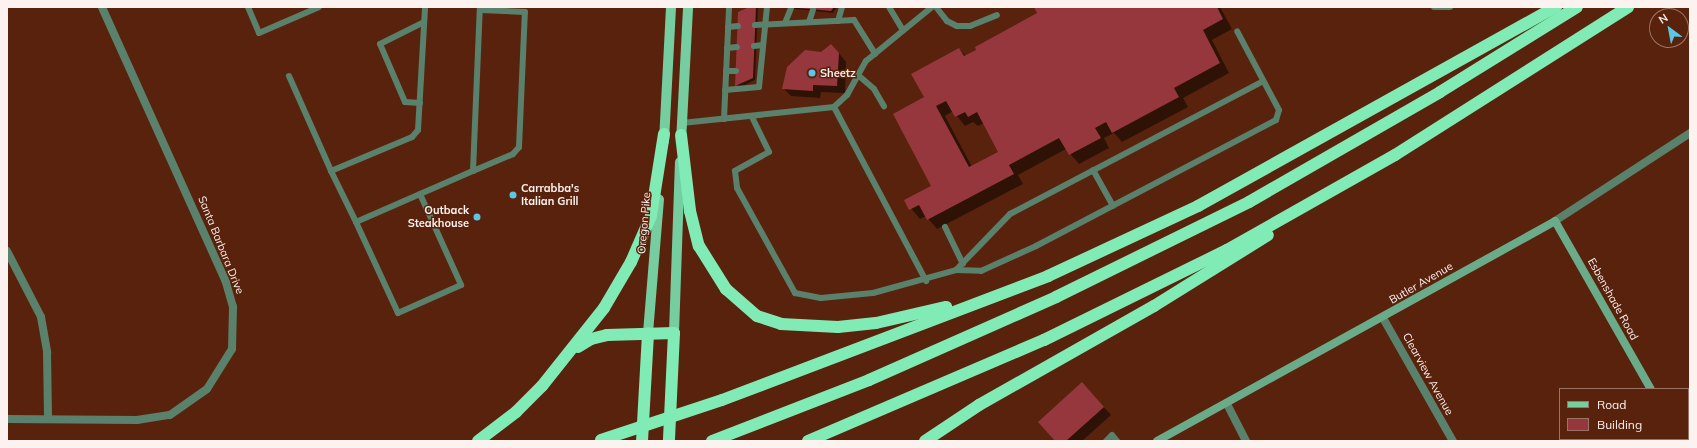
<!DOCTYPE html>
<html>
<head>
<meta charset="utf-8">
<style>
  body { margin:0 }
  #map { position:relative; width:1697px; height:448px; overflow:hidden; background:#59220d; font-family:Mulish,sans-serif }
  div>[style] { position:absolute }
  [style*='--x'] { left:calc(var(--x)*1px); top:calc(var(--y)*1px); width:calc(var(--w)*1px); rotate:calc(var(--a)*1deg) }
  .shadow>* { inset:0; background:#0007 }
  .building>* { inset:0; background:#95373d }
  .lane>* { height:6px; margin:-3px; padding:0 3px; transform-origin:3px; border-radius:3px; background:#59816b }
  .street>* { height:8px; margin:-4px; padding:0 4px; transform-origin:4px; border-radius:4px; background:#59816b }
  .secondary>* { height:8px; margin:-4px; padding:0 4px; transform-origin:4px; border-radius:4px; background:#6aac89 }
  .primary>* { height:10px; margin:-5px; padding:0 5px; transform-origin:5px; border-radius:5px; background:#76cda0 }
  .highway>* { height:12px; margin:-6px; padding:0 6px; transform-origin:6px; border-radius:6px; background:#80ebb4 }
  .highway-bridge>* { height:12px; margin:-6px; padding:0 6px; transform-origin:6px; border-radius:6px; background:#80ebb4 }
  .dots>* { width:11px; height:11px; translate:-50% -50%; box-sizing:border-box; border:2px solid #59220d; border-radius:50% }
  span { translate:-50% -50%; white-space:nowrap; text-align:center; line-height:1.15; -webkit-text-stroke:3px #59220d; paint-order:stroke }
  .poi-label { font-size:11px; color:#fcf2ef; font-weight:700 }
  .left { translate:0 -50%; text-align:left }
  .right { translate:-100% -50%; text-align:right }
  .street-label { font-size:11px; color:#fcf2ef }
  .frame { position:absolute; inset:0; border:8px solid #fcf2ef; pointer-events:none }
  .legend { position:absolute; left:1559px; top:388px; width:130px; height:52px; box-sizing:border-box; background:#59220d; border:1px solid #9a7567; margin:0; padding:5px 7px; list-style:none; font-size:12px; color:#fcf2ef }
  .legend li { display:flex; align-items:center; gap:8px; height:20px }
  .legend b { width:20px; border:1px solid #9a7567 }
  .north { position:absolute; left:1649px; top:8px; width:40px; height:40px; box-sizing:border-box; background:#59220d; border:1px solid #9a7567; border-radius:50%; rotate:328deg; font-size:11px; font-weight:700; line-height:16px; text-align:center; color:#fcf2ef }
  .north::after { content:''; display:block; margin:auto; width:14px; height:18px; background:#5bc7e7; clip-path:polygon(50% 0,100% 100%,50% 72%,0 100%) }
</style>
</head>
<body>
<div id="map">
  <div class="shadow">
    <div style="clip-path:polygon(751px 7px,758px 7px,755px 80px,738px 88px,739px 13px)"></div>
    <div style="clip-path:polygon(777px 7px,837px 7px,833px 13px)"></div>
    <div style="clip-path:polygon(evenodd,1036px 7px,1220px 7px,1232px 29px,1212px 40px,1229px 73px,1183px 98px,1188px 107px,1122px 142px,1114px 133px,1104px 138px,1109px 148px,1079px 164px,1066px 149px,1018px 175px,1023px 184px,937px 229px,926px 216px,920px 219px,905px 201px,932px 187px,925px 98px,959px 49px,966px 56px,1039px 14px,1036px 7px,953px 111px,965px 126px,973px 122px,978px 126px,984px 123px,999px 153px,972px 167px,945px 116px,953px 111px)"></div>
    <div style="clip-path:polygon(838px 52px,846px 62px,845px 93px,821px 92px,820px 98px,791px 96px,784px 89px,821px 53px)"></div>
    <div style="clip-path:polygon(1089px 391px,1111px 415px,1082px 441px,1056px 441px)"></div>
  </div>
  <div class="building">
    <div style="clip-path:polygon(749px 7px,756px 7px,753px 78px,735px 86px,738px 12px)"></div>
    <div style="clip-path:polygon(788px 7px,834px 7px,831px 11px)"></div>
    <div style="clip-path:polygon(evenodd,1034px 7px,1217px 7px,1223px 19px,1203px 30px,1220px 63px,1174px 88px,1179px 97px,1112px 133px,1106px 122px,1095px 128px,1101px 138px,1069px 155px,1059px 138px,1009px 165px,1014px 174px,927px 220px,919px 205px,909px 210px,904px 200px,931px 186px,893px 114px,924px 97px,911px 74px,959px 48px,964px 56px,976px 50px,975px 47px,1037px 13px,1034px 7px,946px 101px,955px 117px,965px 112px,968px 117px,977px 112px,998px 152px,969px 167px,936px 106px,946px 101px)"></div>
    <div style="clip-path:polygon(831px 44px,839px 53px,837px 86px,813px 85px,813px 91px,782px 89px,787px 67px,805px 50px,821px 52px)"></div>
    <div style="clip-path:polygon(1082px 382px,1104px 407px,1066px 441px,1055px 441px,1038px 422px)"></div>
  </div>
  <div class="lane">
    <div style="--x:248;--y:7;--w:28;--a:67"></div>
    <div style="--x:259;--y:33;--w:65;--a:-23.4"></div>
    <div style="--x:889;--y:7;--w:27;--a:59"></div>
    <div style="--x:936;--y:7;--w:18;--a:52"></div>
    <div style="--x:947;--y:21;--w:11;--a:27"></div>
    <div style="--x:957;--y:26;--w:13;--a:0"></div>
    <div style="--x:970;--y:26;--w:29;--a:-22"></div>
    <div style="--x:1434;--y:7;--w:16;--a:0"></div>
    <div style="--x:838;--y:21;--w:15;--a:-74"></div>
    <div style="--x:809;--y:22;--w:13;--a:-72"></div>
    <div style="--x:785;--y:23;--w:16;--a:-68"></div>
    <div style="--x:755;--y:25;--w:99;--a:-2.9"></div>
    <div style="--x:854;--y:20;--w:40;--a:58"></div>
    <div style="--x:728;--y:27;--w:10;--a:-6"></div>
    <div style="--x:754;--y:46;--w:9;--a:-6"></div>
    <div style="--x:727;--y:48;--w:10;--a:-6"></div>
    <div style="--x:726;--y:71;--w:10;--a:0"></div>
    <div style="--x:858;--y:75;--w:21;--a:41"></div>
    <div style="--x:874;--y:89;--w:20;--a:60"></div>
    <div style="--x:289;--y:76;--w:104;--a:66.1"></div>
    <div style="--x:331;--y:171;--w:88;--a:-22.8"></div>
    <div style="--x:412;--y:137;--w:9;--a:-49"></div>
    <div style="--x:418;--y:130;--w:123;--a:-86.7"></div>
    <div style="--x:725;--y:90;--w:34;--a:-5"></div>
    <div style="--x:759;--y:87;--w:80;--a:-84.3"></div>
    <div style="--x:420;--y:103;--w:15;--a:-176"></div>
    <div style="--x:405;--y:102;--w:63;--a:-113.3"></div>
    <div style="--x:380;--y:44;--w:49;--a:-26.6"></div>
    <div style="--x:834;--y:107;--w:197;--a:62.1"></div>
    <div style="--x:752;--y:117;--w:39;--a:64"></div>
    <div style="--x:769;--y:152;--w:39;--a:151"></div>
    <div style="--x:735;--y:171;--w:17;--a:83"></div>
    <div style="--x:737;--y:188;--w:120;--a:61.1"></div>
    <div style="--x:795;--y:293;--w:26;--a:11"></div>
    <div style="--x:821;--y:298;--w:52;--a:-5.5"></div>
    <div style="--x:873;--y:293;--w:86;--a:-15.5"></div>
    <div style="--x:956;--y:270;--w:25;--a:2"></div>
    <div style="--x:981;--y:271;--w:60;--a:-24.4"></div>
    <div style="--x:1036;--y:246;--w:271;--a:-27.7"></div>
    <div style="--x:1276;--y:120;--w:10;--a:-73"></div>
    <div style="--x:1279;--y:110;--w:89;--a:-118"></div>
    <div style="--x:724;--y:119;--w:112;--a:-87.4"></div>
    <div style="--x:682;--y:123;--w:153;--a:-6"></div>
    <div style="--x:834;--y:107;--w:18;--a:-43"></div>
    <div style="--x:847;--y:95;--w:39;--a:-61"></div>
    <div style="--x:866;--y:61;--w:85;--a:-39.3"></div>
    <div style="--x:1093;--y:170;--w:41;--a:60.9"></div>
    <div style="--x:331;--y:171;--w:57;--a:63.9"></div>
    <div style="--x:473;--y:171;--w:43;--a:-23"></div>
    <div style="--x:513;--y:154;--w:9;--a:-49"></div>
    <div style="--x:519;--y:147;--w:135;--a:-87.5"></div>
    <div style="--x:525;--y:12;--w:45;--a:-177.5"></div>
    <div style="--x:420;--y:194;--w:100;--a:65.7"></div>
    <div style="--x:461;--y:285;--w:69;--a:156"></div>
    <div style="--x:398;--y:313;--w:100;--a:-114.8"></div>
    <div style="--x:356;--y:222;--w:128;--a:-23.6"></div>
    <div style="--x:473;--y:171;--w:164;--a:-87.6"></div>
    <div style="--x:945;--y:227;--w:41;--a:64.1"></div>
    <div style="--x:956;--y:270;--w:78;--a:-46"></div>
    <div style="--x:1010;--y:214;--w:286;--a:-27.7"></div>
    <div style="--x:1106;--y:441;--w:8;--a:-45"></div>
    <div style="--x:1112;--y:435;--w:8;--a:50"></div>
  </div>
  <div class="street">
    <div style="--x:1555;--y:221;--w:161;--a:-33.1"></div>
    <div style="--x:7;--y:251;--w:74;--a:62.7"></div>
    <div style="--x:41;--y:317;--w:36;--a:80"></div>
    <div style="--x:47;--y:352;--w:66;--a:89.1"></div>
    <div style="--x:1383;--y:318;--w:142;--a:60.4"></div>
    <div style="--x:1227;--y:404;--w:42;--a:62.8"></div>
    <div style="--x:7;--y:419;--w:130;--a:0.4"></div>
    <div style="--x:137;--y:420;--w:33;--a:-9"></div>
    <div style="--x:170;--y:415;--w:45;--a:-35.1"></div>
    <div style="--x:207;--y:389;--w:47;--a:-58"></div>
    <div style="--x:232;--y:349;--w:42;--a:-88.6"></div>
    <div style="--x:233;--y:307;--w:26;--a:-106"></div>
    <div style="--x:226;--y:282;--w:302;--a:-114.3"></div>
  </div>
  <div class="secondary">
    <div style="--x:1679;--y:439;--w:2;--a:63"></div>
    <div style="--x:1157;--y:441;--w:455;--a:-28.9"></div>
    <div style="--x:1555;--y:221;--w:193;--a:60.3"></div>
  </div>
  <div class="primary">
    <div style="--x:664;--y:141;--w:134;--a:-87"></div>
    <div style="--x:681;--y:142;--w:135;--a:-87"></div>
    <div style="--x:648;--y:333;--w:134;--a:-85.3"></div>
    <div style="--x:674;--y:333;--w:171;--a:-88"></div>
  </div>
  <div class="highway">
    <div style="--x:681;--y:135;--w:77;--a:83.2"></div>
    <div style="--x:690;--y:211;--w:36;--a:76"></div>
    <div style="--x:699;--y:246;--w:51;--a:57.9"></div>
    <div style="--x:726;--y:289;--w:41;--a:41.1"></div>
    <div style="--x:757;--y:316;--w:25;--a:18"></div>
    <div style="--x:781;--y:324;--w:57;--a:3"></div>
    <div style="--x:838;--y:327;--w:38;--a:-6"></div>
    <div style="--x:876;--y:323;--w:72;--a:-12.9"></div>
    <div style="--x:578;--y:347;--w:15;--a:-32"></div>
    <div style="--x:591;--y:339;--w:16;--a:-14"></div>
    <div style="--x:607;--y:335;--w:67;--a:-1.7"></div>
    <div style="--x:674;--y:333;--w:108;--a:92.7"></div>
    <div style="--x:722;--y:400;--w:349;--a:-20.8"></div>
    <div style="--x:1048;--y:276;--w:166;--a:-25"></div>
    <div style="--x:1198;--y:206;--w:410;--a:-29.1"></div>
    <div style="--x:478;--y:441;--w:48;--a:-37.3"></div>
    <div style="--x:516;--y:412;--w:37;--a:-45"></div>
    <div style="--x:542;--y:386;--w:100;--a:-51.5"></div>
    <div style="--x:604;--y:308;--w:53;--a:-59.6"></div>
    <div style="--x:631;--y:262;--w:50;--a:-66.5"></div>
    <div style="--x:651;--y:216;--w:83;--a:-81"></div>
    <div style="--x:642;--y:441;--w:108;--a:-86.8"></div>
    <div style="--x:712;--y:441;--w:168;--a:-21.2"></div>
    <div style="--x:869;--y:380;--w:205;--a:-23.9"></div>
    <div style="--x:1056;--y:297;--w:215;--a:-26.2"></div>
    <div style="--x:1249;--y:202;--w:220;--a:-29.9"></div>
    <div style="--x:1440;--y:92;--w:161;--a:-31.8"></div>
    <div style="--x:808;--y:441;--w:257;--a:-23.2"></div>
    <div style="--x:1044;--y:340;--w:204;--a:-26.2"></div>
    <div style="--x:1227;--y:250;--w:193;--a:-29.5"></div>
    <div style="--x:1395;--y:155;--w:276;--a:-32.4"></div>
    <div style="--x:925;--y:441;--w:65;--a:-33.7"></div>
    <div style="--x:979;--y:405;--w:201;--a:-29.5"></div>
    <div style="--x:1154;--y:306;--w:134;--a:-31.9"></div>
  </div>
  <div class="highway-bridge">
    <div style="--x:601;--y:440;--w:127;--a:-18.3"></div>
  </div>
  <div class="dots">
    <div style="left:812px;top:73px;background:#5bc7e7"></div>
    <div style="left:513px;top:195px;background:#5bc7e7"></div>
    <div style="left:477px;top:217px;background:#5bc7e7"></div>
  </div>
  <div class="poi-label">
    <span class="left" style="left:820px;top:73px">Sheetz</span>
    <span class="left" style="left:521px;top:195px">Carrabba's<br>Italian Grill</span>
    <span class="right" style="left:469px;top:217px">Outback<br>Steakhouse</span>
  </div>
  <div class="street-label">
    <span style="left:644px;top:223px;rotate:-85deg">Oregon Pike</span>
    <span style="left:221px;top:245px;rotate:68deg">Santa Barbara Drive</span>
    <span style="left:1421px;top:283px;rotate:-30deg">Butler Avenue</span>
    <span style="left:1613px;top:299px;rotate:61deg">Esbenshade Road</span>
    <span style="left:1428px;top:374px;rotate:61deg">Clearview Avenue</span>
  </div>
  <div class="frame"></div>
  <ul class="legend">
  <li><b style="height:5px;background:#76cda0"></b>Road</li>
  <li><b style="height:11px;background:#95373d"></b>Building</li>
  </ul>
  <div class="north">N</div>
</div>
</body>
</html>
